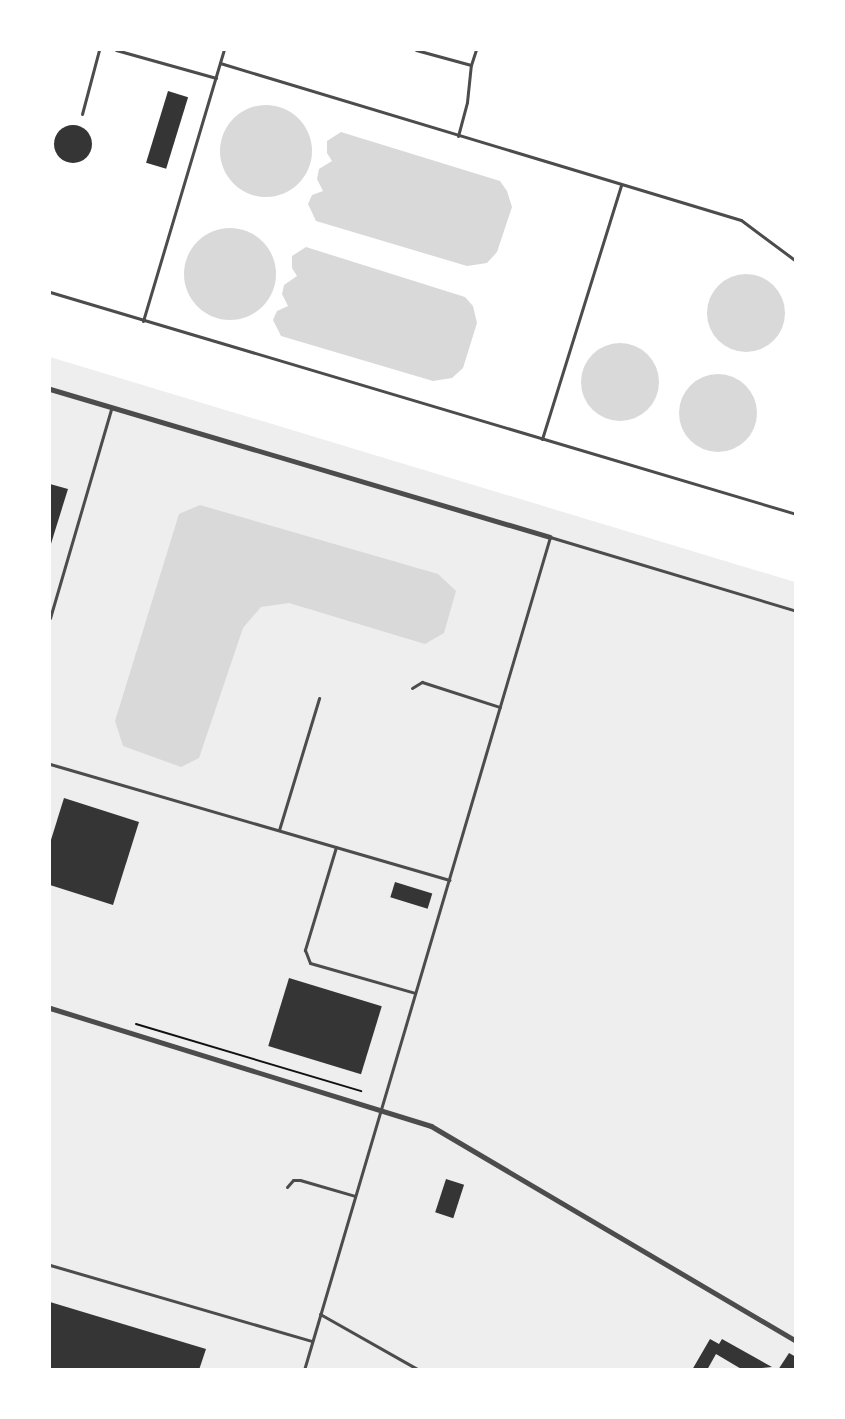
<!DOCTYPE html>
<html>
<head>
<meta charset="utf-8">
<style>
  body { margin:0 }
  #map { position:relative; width:845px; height:1419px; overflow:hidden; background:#fff; font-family:"Space Grotesk",sans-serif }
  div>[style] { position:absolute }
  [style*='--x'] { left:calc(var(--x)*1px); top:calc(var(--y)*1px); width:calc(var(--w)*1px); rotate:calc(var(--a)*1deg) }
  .green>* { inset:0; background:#eee }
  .water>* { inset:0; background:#d9d9d9 }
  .round { border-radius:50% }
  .building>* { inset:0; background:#353535; transform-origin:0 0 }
  .path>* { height:2px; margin:-1px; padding:0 1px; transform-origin:1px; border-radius:1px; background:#111 }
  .service>* { height:3px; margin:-1.5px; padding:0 1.5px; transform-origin:1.5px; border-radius:1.5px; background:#4c4c4c }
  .minor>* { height:5px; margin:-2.5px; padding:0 2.5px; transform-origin:2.5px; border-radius:2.5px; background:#4c4c4c }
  span { translate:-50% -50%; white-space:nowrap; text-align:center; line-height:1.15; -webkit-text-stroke:5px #fff; paint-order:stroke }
  .frame { position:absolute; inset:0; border:51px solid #fff; pointer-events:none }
</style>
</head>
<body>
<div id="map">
  <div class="green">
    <div style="clip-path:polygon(50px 357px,795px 582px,795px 1369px,50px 1369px)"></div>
  </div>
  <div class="water">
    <div class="round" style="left:220px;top:105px;width:92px;height:92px"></div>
    <div style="clip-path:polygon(341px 132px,500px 181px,507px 191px,512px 207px,497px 252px,487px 263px,467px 266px,316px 221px,308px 204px,312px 195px,323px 191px,317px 179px,319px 169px,332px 161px,327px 153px,327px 141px)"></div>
    <div class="round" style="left:184px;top:228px;width:92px;height:92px"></div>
    <div style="clip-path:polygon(306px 247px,465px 297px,473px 306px,477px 323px,463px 368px,452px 378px,433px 381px,281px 336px,273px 320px,277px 311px,288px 306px,282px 294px,284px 285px,297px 276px,292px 268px,292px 256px)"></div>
    <div class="round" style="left:707px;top:274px;width:78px;height:78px"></div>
    <div class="round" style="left:581px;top:343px;width:78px;height:78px"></div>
    <div class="round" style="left:679px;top:374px;width:78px;height:78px"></div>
    <div style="clip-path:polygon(200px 505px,438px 574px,456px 591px,444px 633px,425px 644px,289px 603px,261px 607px,243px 628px,199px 758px,181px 767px,123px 746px,115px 721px,179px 514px)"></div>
  </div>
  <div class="building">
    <div style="left:168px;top:91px;width:21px;height:75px;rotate:17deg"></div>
    <div class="round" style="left:54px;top:125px;width:38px;height:38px"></div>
    <div style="clip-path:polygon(50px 484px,68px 489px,50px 547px)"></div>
    <div style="clip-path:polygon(64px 798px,139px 822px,113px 905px,50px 885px,50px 843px)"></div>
    <div style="left:395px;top:882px;width:39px;height:16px;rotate:17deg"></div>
    <div style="left:289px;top:978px;width:97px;height:71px;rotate:17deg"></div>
    <div style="left:446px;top:1179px;width:19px;height:35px;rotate:18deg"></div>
    <div style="clip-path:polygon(50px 1302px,206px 1349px,199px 1370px,50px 1370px)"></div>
    <div style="clip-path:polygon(710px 1339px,719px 1344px,722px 1339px,772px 1367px,743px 1370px,716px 1354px,707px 1370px,692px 1370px)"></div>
    <div style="clip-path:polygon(789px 1353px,796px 1357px,796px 1370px,778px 1370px)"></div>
  </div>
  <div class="path">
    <div style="--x:136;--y:1024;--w:235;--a:16.6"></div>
  </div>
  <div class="service">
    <div style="--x:116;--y:50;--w:104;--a:15.6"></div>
    <div style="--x:416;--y:50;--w:57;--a:15.3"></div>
    <div style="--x:471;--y:65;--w:16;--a:-72"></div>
    <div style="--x:220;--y:63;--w:544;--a:16.77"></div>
    <div style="--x:741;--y:220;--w:69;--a:36.7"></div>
    <div style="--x:82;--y:114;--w:66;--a:-75.1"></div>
    <div style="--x:458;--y:136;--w:35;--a:-75"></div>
    <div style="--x:467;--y:102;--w:37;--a:-84"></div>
    <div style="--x:50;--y:292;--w:778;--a:16.57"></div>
    <div style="--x:143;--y:321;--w:283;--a:-73.4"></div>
    <div style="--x:542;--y:439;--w:266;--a:-72.7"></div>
    <div style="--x:50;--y:618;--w:218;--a:-73.7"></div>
    <div style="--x:412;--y:688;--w:12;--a:-31"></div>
    <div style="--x:422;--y:682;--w:82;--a:17.8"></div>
    <div style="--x:50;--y:764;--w:416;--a:16.2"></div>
    <div style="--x:279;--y:830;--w:138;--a:-73.1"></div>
    <div style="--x:336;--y:847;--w:108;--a:106.8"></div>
    <div style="--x:305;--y:950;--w:14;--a:69"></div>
    <div style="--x:310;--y:963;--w:109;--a:15.9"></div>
    <div style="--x:287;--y:1187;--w:9;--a:-49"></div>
    <div style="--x:293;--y:1180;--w:7;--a:0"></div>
    <div style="--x:300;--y:1180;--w:57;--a:16.2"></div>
    <div style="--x:50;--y:1265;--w:273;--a:16.2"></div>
    <div style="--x:320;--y:1314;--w:114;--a:29.5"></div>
    <div style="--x:304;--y:1370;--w:869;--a:-73.55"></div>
    <div style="--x:550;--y:537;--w:257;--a:16.7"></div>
  </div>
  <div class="minor">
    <div style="--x:50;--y:389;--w:521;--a:16.49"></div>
    <div style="--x:50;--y:1008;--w:399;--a:17.2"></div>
    <div style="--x:431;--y:1126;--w:424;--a:30.5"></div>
  </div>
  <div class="frame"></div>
</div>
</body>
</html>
